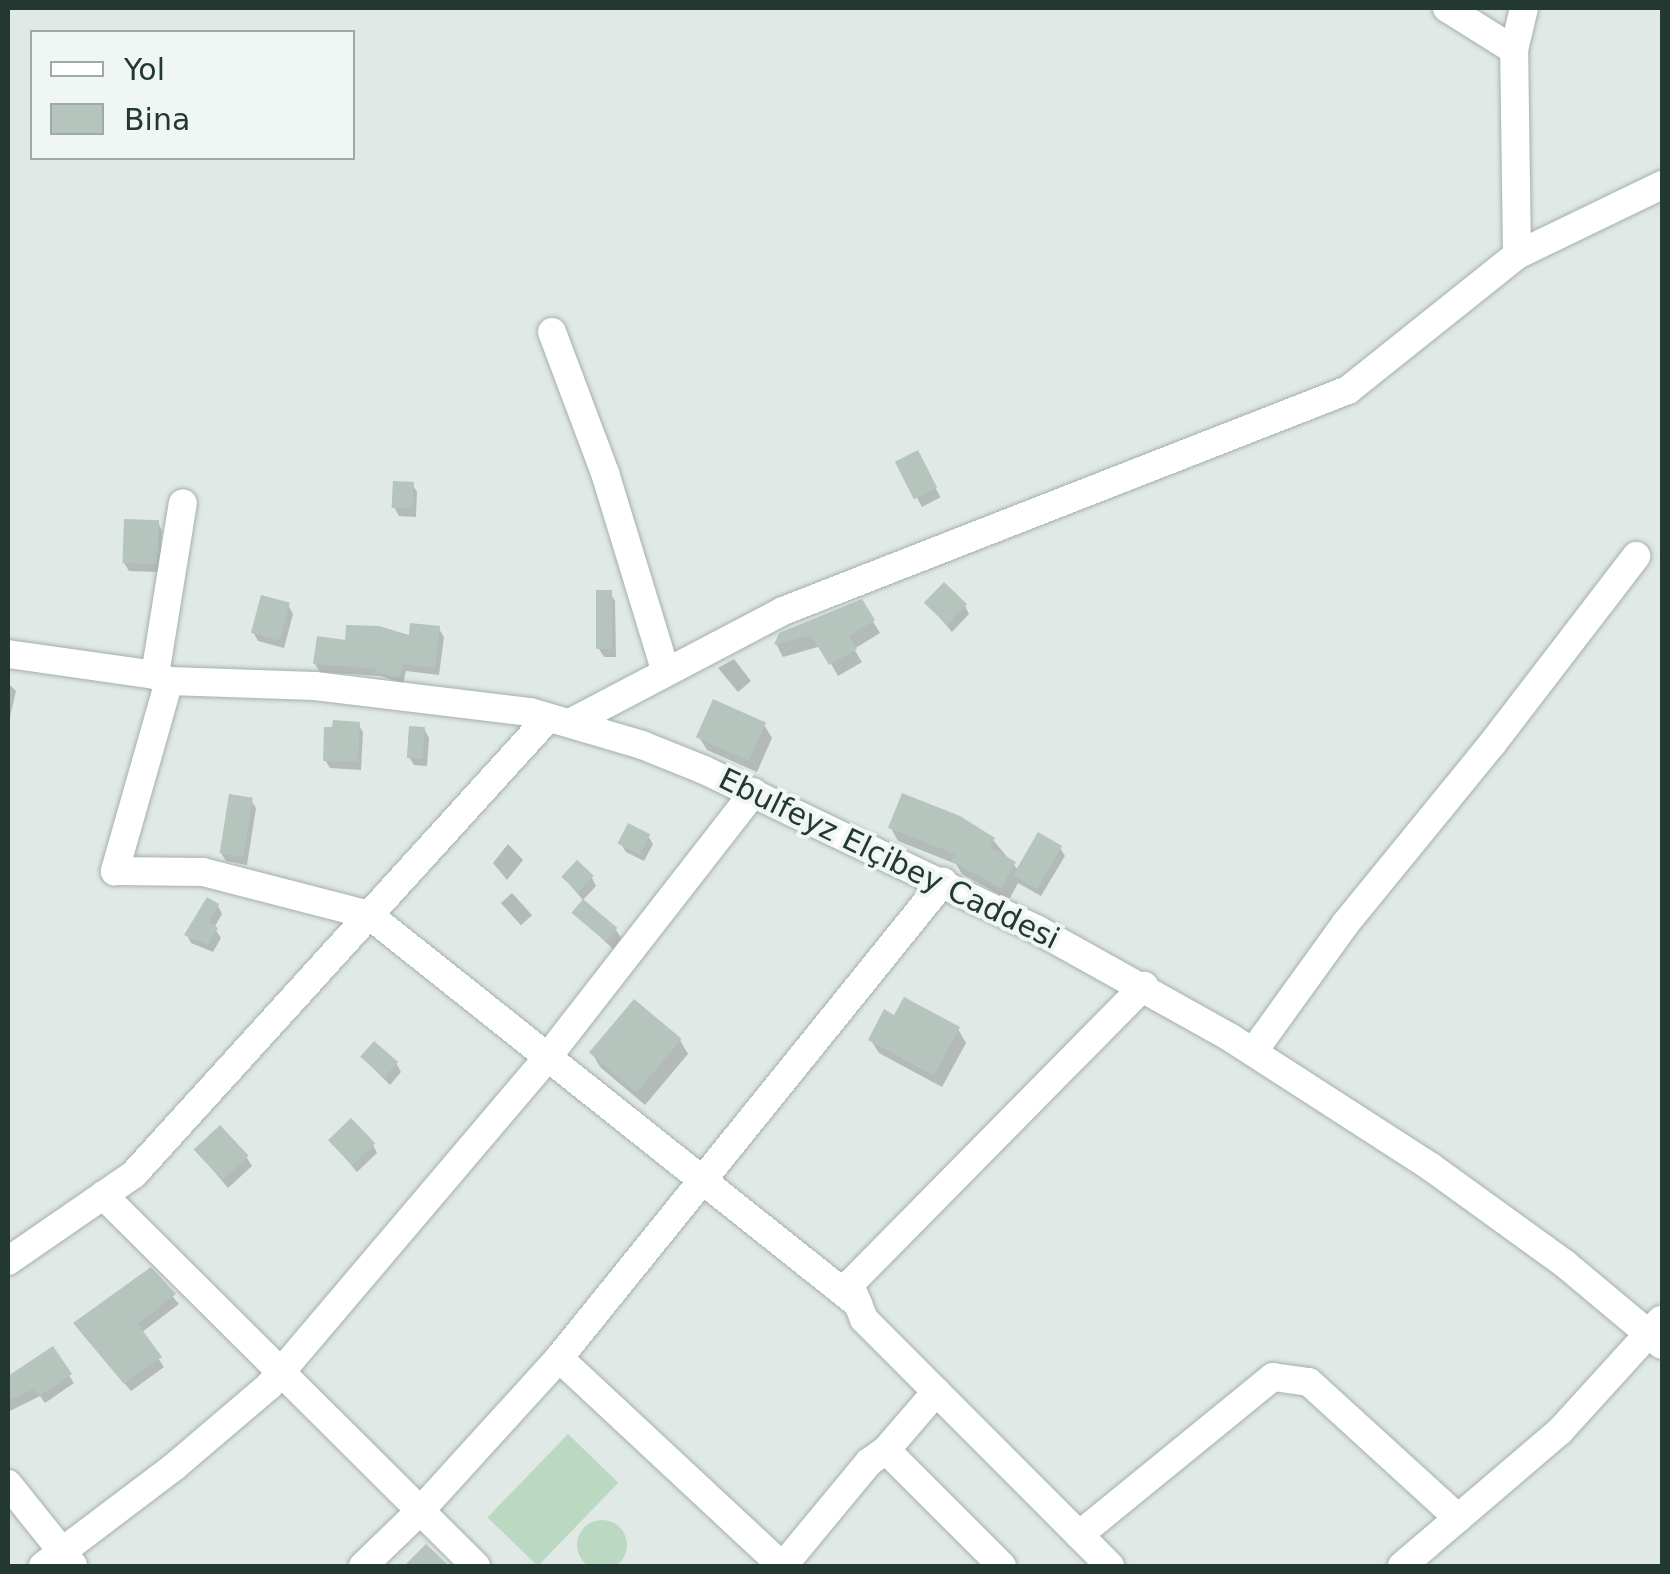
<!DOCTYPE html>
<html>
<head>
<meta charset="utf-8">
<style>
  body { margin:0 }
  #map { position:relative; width:1670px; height:1574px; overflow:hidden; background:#e0e9e5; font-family:"DejaVu Sans",sans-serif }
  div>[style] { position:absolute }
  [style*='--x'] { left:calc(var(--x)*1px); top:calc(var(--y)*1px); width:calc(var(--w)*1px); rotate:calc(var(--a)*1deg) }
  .green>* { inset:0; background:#bbd8c2; transform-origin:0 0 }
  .round { border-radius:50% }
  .shadow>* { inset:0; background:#0003; transform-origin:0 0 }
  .building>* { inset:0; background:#b6c4be; transform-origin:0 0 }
  .roads { filter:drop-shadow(0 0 2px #a4b0ab) drop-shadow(0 0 2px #a4b0ab) }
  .minor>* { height:28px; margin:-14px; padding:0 14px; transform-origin:14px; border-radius:14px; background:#fff }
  span { translate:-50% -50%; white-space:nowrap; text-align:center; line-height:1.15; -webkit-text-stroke:8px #f0f6f3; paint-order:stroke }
  .street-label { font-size:30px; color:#233831 }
  .frame { position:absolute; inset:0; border:10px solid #233831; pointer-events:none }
  .legend { position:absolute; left:30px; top:30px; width:325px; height:130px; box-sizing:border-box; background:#f0f6f3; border:2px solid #9eaaa5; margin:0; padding:12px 18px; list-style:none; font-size:30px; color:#233831 }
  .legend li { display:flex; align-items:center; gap:20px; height:50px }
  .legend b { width:50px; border:2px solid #9eaaa5 }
</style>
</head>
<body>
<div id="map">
  <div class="green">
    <div style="left:568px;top:1434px;width:70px;height:116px;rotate:44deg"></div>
    <div class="round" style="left:577px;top:1520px;width:50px;height:50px"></div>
  </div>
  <div class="shadow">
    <div style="left:917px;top:453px;width:50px;height:21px;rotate:62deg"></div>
    <div style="clip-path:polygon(412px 484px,417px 492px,416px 517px,399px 516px,394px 507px)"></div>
    <div style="clip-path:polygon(158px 522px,162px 531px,159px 572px,129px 571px,124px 563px)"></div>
    <div style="clip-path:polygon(610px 593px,615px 601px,616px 657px,604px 657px,599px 649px)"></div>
    <div style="clip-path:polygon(861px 602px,880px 633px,854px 649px,862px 662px,838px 676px,821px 646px,783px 657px,775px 642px,792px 629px)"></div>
    <div style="clip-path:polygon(927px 603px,965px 606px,969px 614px,952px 632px)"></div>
    <div style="clip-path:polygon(288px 605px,293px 614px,284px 648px,258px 641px,253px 632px)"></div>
    <div style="clip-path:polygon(439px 629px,444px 637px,439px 675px,406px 671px,403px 684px,381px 676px,320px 672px,315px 664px,347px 643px,411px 638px)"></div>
    <div style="clip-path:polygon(734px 659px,751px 681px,738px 692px,718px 668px)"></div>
    <div style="clip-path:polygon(8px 683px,16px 691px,10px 717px,8px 717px)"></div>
    <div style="clip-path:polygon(358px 724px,363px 732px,361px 770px,330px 768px,325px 760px)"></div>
    <div style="clip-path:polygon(764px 725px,772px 738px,757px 772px,707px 750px,699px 737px)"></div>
    <div style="clip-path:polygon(424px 729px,429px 738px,427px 766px,414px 765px,409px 757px)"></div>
    <div style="clip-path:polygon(251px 800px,256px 808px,247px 865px,226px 861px,221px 853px)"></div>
    <div style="clip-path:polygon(891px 828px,993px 840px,1018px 870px,1060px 848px,1065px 856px,1041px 896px,1018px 883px,1009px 900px,962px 874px,956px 864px,898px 841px)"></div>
    <div style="clip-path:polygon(648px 836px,653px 844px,644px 861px,626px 852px,621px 844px)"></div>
    <div style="clip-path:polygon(508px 844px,523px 860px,507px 880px,493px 863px)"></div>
    <div style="clip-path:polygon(564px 878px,592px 878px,596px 886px,583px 900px)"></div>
    <div style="left:512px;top:893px;width:30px;height:15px;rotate:48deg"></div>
    <div style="clip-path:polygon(218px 906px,222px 914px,214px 928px,221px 938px,213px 952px,191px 943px,187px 935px)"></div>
    <div style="clip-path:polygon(575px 913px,616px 930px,621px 938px,613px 949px)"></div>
    <div style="clip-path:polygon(895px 1018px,958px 1029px,966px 1043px,942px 1087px,879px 1053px,871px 1040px)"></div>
    <div style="clip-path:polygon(680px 1040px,688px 1054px,645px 1105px,600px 1067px,592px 1053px)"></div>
    <div style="clip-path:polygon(363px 1058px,396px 1063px,401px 1072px,390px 1085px)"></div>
    <div style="clip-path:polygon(331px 1141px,373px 1145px,377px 1153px,357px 1172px)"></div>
    <div style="clip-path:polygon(197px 1151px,247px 1158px,252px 1166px,228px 1188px)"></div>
    <div style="clip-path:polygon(151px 1271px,179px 1304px,141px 1333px,164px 1367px,131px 1391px,81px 1332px)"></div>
    <div style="clip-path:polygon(52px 1349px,74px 1383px,45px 1403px,40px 1396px,8px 1412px,8px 1379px)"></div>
  </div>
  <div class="building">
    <div style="left:918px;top:450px;width:42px;height:26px;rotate:63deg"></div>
    <div style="left:393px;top:481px;width:21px;height:27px;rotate:3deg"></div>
    <div style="left:124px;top:519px;width:35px;height:44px;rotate:2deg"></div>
    <div style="left:944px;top:582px;width:32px;height:29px;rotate:44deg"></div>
    <div style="left:612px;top:590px;width:59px;height:16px;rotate:90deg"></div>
    <div style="left:261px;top:595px;width:30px;height:39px;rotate:15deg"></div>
    <div style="clip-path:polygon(862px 599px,875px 620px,849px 636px,857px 649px,829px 665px,811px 635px,774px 645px,779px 633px)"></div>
    <div style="clip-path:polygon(410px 623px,440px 626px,435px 668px,402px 664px,400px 677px,376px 673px,377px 669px,313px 664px,317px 636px,345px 640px,346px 625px,379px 626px,409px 635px)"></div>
    <div style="left:713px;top:699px;width:58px;height:42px;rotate:24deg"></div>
    <div style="clip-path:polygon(333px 720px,360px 722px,358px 762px,323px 761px,324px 727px,332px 727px)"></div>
    <div style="left:409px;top:726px;width:16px;height:32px;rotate:4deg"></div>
    <div style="clip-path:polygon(902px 793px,960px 816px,995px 838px,990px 847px,1016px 862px,1001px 888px,951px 861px,955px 854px,888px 828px)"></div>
    <div style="left:229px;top:794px;width:24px;height:60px;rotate:9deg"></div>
    <div style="left:628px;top:823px;width:25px;height:23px;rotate:27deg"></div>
    <div style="left:1038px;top:832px;width:28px;height:50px;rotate:30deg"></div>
    <div style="left:577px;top:860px;width:23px;height:23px;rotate:43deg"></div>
    <div style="clip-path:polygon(207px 897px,219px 904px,209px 922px,218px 928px,208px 945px,184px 935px)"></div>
    <div style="left:583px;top:899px;width:45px;height:18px;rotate:40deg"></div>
    <div style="clip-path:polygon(904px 997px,960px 1027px,934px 1076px,868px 1040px,884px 1009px,894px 1015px)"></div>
    <div style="left:634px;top:999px;width:62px;height:70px;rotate:40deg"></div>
    <div style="left:374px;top:1041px;width:32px;height:21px;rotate:41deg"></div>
    <div style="left:351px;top:1118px;width:35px;height:32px;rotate:46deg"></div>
    <div style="left:220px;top:1125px;width:42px;height:36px;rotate:47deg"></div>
    <div style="clip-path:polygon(151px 1267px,176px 1294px,138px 1324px,162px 1357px,124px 1384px,73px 1323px)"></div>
    <div style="clip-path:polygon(53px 1346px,72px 1374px,39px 1396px,34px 1389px,8px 1401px,8px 1376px)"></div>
    <div style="clip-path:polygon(426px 1544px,449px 1566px,404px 1566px)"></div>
  </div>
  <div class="roads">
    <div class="minor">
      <div style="--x:1447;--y:8;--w:79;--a:32.1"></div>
      <div style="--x:1517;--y:255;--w:205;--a:-90.8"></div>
      <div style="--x:1514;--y:50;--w:43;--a:-76.6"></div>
      <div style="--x:552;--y:332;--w:151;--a:69.4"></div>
      <div style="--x:605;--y:473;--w:208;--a:73"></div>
      <div style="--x:8;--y:654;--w:148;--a:8.1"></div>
      <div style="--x:155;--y:675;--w:15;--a:23"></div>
      <div style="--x:169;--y:681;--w:146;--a:2"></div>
      <div style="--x:315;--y:686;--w:217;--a:6.9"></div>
      <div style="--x:530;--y:712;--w:117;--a:16.4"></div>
      <div style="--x:642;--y:745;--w:67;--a:22"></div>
      <div style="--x:704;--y:770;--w:370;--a:25.6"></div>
      <div style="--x:1038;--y:930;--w:221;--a:29.2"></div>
      <div style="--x:1231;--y:1038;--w:238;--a:32.8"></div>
      <div style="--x:1431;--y:1167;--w:165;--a:35.9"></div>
      <div style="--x:1565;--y:1264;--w:126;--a:39.9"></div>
      <div style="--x:155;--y:675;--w:174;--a:-80.8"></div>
      <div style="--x:169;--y:681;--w:198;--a:105.9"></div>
      <div style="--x:115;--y:871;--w:88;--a:0.7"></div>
      <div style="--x:203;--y:872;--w:171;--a:14.5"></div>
      <div style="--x:369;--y:915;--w:625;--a:38.5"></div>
      <div style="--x:570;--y:723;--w:241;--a:-27.7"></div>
      <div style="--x:783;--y:611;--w:607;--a:-21.36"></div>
      <div style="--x:1348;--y:390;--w:216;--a:-38.6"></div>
      <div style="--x:1517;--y:255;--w:161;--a:-25.8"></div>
      <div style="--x:1253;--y:1052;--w:159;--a:-54.2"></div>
      <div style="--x:1346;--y:923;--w:231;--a:-50.8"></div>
      <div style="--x:1492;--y:744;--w:237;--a:-52.5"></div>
      <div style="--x:103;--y:1195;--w:526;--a:44.85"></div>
      <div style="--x:8;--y:1261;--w:153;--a:-34.6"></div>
      <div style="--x:134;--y:1174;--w:616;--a:-47.76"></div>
      <div style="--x:559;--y:1358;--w:305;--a:43"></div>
      <div style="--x:886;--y:1450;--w:164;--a:45"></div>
      <div style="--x:8;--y:1484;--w:104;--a:51.3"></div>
      <div style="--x:1079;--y:1535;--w:250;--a:-39.2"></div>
      <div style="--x:1273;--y:1377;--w:36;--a:8"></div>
      <div style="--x:1309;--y:1382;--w:202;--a:42.4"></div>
      <div style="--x:43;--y:1566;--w:166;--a:-37.1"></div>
      <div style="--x:175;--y:1466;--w:123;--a:-40.4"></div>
      <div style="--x:269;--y:1386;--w:429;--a:-49.7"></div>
      <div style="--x:546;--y:1059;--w:338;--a:-52.1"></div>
      <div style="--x:363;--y:1566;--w:79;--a:-44"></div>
      <div style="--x:420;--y:1511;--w:207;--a:-47.7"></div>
      <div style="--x:559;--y:1358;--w:612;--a:-51.11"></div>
      <div style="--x:783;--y:1566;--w:135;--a:-50.4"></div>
      <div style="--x:869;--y:1462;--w:21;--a:-35"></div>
      <div style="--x:886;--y:1450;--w:77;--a:-49.2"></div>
      <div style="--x:1110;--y:1566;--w:349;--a:-134.9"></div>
      <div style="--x:864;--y:1319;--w:38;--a:-112"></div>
      <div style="--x:850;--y:1284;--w:419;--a:-45.4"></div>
      <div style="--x:1402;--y:1566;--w:208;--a:-40.5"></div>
      <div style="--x:1560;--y:1431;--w:150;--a:-47.7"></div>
    </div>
  </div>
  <div class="street-label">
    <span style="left:889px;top:859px;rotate:26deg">Ebulfeyz Elçibey Caddesi</span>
  </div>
  <div class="frame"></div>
  <ul class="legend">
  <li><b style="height:12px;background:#fff"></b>Yol</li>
  <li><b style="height:28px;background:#b6c4be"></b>Bina</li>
  </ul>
</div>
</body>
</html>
